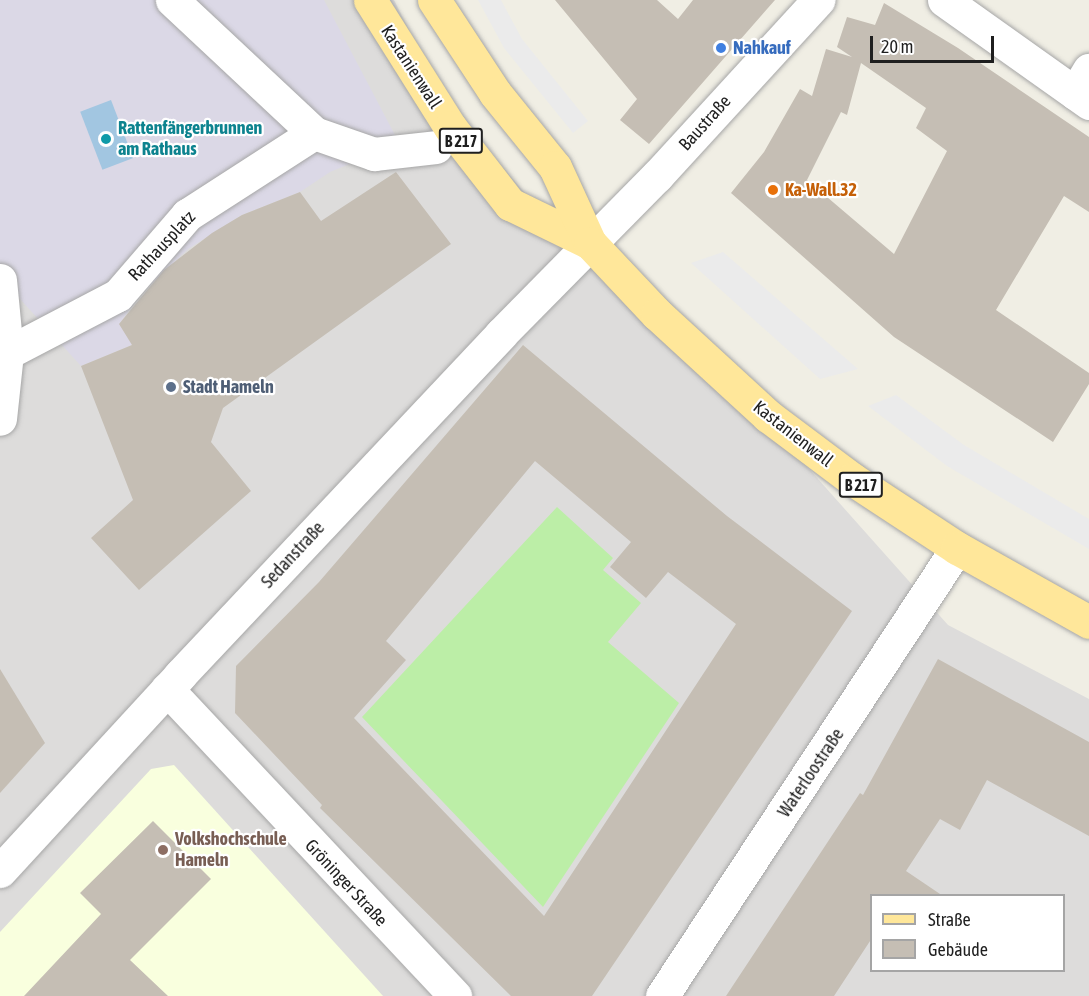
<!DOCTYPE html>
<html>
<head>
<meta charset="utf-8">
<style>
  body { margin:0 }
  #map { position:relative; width:1089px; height:996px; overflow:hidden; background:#f0eee4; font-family:"Asap Condensed",sans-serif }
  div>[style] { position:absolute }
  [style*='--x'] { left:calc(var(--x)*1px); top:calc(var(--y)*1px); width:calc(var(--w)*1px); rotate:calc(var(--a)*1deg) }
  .residential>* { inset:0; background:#dddcdb }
  .education>* { inset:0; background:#f9ffde }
  .grass>* { inset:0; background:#bceea7 }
  .parking>* { inset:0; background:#ebebeb }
  .plaza>* { inset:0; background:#dbd8e6 }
  .water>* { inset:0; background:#a2c6e1; transform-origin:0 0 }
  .building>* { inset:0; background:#c5beb4 }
  .roads { filter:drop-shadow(0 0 2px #a6a6a6) drop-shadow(0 0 2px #a6a6a6) }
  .street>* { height:33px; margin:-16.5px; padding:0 16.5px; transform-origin:16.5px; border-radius:16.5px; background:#fff }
  .primary>* { height:33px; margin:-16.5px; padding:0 16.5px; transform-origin:16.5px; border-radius:16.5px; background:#ffe79a }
  .dots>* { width:16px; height:16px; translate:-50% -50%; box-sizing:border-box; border:3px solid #fff; border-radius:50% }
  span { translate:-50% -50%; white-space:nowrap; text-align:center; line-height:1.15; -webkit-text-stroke:4.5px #fff; paint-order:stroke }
  .shield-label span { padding:2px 4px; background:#fff; border:2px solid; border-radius:4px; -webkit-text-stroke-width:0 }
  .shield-label { font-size:16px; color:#1f1f1f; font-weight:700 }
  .shop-label { font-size:18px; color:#366cbe; font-weight:700 }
  .left { translate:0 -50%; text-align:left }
  .street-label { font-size:18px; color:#1f1f1f }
  .culture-label { font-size:18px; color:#0d838f; font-weight:700 }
  .food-label { font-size:18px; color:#c56008; font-weight:700 }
  .service-label { font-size:18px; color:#4e5e75; font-weight:700 }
  .education-label { font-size:18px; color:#785e54; font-weight:700 }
  .legend { position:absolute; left:870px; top:894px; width:195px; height:78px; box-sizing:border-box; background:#fff; border:2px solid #a5a5a5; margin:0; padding:8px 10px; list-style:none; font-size:18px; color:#1f1f1f }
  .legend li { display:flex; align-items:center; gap:12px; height:30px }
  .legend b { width:30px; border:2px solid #a5a5a5 }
  .scale { position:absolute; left:870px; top:36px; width:124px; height:27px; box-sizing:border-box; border:3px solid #1f1f1f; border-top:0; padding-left:8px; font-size:18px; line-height:21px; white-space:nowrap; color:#1f1f1f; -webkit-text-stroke:4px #fff; paint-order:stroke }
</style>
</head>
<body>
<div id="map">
  <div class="residential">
    <div style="clip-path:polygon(evenodd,0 0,394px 0,444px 100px,566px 240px,761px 415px,948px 625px,1089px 699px,1089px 996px,0 996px,0 0,872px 896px,1064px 896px,1064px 970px,872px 970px,872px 896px)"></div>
  </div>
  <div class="education">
    <div style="clip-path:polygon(174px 765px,383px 996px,0 996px,0 932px,151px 769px)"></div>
  </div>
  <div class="grass">
    <div style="clip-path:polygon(557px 507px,613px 558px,603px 570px,641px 603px,608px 642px,679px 703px,543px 907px,362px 717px)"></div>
  </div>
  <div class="parking">
    <div style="clip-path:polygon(478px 0,501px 0,522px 39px,588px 121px,573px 133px,504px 48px)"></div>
    <div style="clip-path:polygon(723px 252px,858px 369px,820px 379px,691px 263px)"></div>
    <div style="clip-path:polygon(896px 395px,964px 445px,1089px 519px,1089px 549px,947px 466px,868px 406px)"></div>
  </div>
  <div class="plaza">
    <div style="clip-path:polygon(0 0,324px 0,396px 137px,374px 154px,330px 172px,300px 192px,242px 215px,188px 249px,141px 294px,120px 323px,132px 345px,81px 366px,0 277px)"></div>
  </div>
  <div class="water">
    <div style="left:111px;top:100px;width:62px;height:33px;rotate:69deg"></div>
  </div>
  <div class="building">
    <div style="clip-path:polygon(555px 0,657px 0,678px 19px,693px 0,775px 0,649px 144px,620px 120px,637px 99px)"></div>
    <div style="clip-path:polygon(evenodd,884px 3px,958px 48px,1089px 137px,1089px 212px,1064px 196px,996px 310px,1089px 373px,1089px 384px,1053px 442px,894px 337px,731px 193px,764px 152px,800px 89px,812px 96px,826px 49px,852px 57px,837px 47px,847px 17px,875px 25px,884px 3px,861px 63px,926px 108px,916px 128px,947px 151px,894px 254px,807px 180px,841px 112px,847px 115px,861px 63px)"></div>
    <div style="clip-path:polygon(396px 172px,451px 244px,223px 408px,211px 442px,251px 491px,139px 590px,91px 538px,133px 500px,81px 366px,132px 345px,119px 324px,164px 270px,212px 233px,242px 215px,300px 192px,321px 221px)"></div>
    <div style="clip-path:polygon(evenodd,523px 345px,727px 516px,852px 611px,592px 996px,511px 996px,320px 808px,322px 805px,235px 713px,236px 666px,319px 582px,523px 345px,535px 461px,631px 542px,610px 567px,646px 598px,668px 572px,736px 624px,544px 916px,354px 718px,406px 660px,386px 641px,535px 461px)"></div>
    <div style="clip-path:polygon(938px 659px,1089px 742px,1089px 836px,987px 780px,960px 830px,940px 819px,906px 871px,943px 896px,872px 896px,872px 938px,834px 996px,726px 996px,860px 793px,863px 795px)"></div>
    <div style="clip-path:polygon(0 669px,45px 743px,0 793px)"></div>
    <div style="clip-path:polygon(153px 821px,211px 879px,130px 960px,168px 996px,24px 996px,101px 914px,80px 893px)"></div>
  </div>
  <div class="roads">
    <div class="street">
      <div style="--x:172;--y:0;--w:195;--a:43.1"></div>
      <div style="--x:944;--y:0;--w:178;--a:35.4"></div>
      <div style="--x:1075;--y:93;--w:27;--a:-59"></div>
      <div style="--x:0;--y:280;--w:73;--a:84.5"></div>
      <div style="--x:7;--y:353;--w:66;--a:96.1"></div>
      <div style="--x:7;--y:353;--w:125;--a:-27.6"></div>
      <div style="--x:118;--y:295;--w:106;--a:-49.2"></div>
      <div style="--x:187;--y:215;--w:151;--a:-32.8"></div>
      <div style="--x:314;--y:133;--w:64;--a:19.3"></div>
      <div style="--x:374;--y:154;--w:62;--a:-6.4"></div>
      <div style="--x:167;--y:689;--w:421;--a:46.8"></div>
      <div style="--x:0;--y:871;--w:266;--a:-47.4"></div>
      <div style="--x:180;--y:675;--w:468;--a:-46.7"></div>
      <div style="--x:501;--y:334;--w:222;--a:-45.4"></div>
      <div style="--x:657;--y:176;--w:239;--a:-47.5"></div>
      <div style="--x:662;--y:996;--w:536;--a:-56.64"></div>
    </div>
    <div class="primary">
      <div style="--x:370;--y:0;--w:150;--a:57.8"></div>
      <div style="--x:450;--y:127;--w:98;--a:52.1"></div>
      <div style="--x:510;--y:204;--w:89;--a:26"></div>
      <div style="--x:434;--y:0;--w:111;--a:56.7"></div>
      <div style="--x:495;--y:93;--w:95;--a:51"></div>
      <div style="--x:555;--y:167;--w:84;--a:65.3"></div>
      <div style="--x:590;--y:243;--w:98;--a:46.7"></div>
      <div style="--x:657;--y:314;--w:151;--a:42.6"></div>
      <div style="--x:768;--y:416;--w:105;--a:36.9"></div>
      <div style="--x:852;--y:479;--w:126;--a:33.3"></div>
      <div style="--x:957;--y:548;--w:151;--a:29.3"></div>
    </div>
  </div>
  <div class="dots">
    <div style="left:721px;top:48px;background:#3f7fe0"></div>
    <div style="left:106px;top:139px;background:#0f9aa8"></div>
    <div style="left:773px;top:190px;background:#e8710a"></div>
    <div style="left:171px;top:387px;background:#5c6f8a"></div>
    <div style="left:163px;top:850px;background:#8d6e63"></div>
  </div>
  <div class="shield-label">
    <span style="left:461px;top:141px">B 217</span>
    <span style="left:861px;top:485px">B 217</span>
  </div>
  <div class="shop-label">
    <span class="left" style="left:733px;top:48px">Nahkauf</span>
  </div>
  <div class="street-label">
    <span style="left:411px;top:67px;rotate:57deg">Kastanienwall</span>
    <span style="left:705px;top:123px;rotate:-48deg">Baustraße</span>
    <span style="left:162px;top:246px;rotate:-47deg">Rathausplatz</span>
    <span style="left:793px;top:434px;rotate:38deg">Kastanienwall</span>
    <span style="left:293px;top:555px;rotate:-47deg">Sedanstraße</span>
    <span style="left:811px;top:773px;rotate:-56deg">Waterloostraße</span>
    <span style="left:346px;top:883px;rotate:47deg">Gröninger Straße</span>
  </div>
  <div class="culture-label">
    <span class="left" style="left:118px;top:139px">Rattenfängerbrunnen<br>am Rathaus</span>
  </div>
  <div class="food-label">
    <span class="left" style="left:785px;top:190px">Ka-Wall.32</span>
  </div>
  <div class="service-label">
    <span class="left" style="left:183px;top:387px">Stadt Hameln</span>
  </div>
  <div class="education-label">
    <span class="left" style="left:175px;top:850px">Volkshochschule<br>Hameln</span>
  </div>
  <ul class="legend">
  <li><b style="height:8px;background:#ffe79a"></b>Straße</li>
  <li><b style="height:16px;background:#c5beb4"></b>Gebäude</li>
  </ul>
  <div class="scale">20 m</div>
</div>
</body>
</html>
